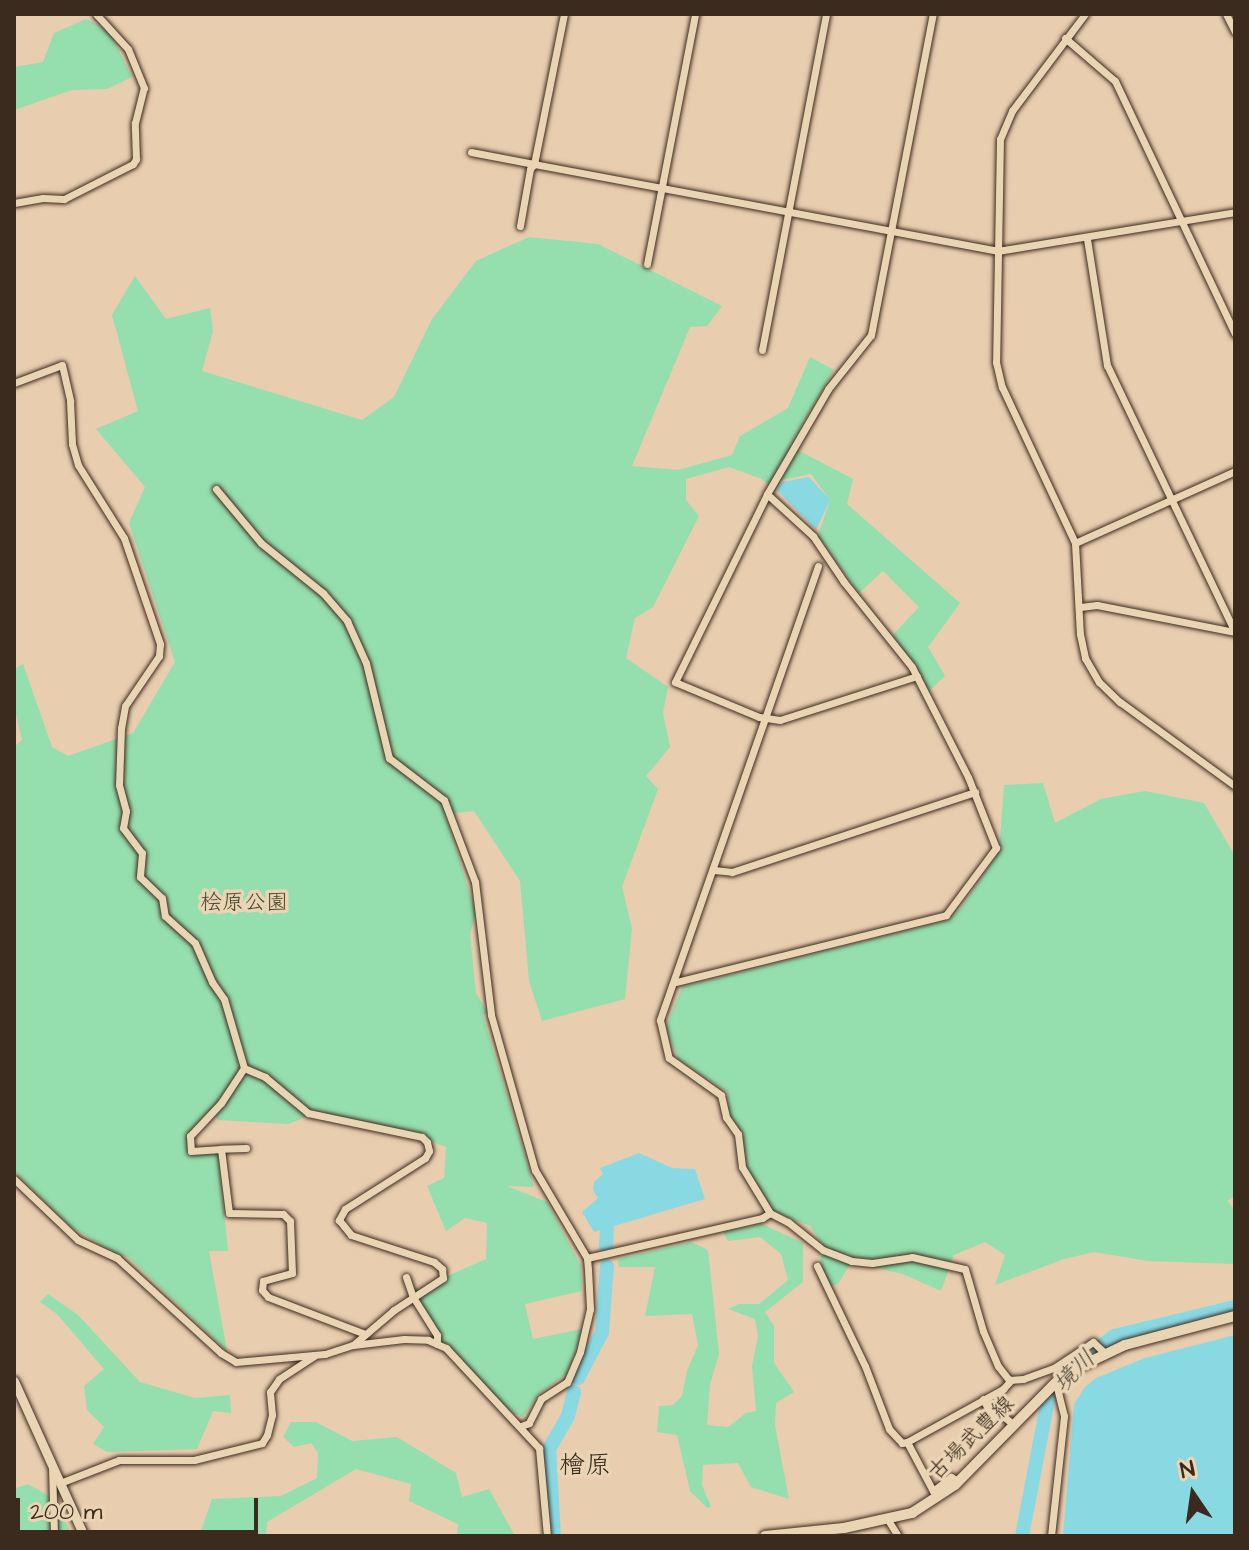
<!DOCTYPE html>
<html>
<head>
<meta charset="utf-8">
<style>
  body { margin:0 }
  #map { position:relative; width:1249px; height:1550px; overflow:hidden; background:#e9cdaf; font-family:"Architects Daughter","Klee One",sans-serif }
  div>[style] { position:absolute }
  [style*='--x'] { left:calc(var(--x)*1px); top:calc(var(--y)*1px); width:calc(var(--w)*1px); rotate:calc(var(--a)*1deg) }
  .green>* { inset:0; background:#95dead }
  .water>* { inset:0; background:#89d9e3 }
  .river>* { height:14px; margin:-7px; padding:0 7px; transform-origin:7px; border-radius:7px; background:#89d9e3 }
  .roads { filter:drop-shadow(0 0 2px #3b2a1e) drop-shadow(0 0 2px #3b2a1e) }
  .minor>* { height:7px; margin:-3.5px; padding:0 3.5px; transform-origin:3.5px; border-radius:3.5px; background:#e9d4b3 }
  .tertiary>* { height:9px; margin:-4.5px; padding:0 4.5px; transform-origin:4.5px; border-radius:4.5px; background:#e9d4b3 }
  .secondary>* { height:10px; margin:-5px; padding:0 5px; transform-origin:5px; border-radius:5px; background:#e9d4b3 }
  span { translate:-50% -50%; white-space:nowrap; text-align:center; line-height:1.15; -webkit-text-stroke:7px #e9d4b3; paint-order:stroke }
  .park-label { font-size:22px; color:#484533 }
  .street-label { font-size:22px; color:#3b2a1e }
  .water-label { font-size:24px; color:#47443c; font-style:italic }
  .quarter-label { font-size:26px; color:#3b2a1e }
  .frame { position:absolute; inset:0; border:16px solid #3b2a1e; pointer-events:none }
  .north { position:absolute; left:1153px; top:1454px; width:80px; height:80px; -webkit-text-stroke:6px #e9d4b3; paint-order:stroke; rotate:347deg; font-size:22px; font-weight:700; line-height:32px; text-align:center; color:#3b2a1e }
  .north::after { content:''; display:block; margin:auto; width:28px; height:36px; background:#3b2a1e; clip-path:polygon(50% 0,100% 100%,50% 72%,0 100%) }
  .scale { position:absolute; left:16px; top:1498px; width:242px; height:36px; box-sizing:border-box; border:4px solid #3b2a1e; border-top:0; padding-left:10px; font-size:24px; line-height:28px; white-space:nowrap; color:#3b2a1e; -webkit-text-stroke:6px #e9d4b3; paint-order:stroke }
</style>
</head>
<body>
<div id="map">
  <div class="green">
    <div style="clip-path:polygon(86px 19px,109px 31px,132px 77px,107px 89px,72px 90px,14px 110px,14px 67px,43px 62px,54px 33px)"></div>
    <div style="clip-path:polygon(529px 237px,598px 244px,722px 306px,707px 326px,690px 327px,632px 466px,678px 470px,732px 455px,740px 436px,788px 408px,810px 357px,834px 370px,790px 446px,853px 479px,847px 504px,960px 603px,928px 647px,945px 676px,929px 691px,893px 635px,919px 607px,883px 571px,859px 593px,818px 536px,830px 500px,811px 474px,781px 480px,775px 492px,762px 479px,729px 467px,686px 479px,686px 500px,699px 516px,653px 607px,635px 618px,626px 658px,668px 687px,663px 713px,670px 747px,646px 776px,658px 789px,622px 887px,632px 928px,625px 999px,542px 1021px,529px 981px,520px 881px,474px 811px,445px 814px,476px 913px,470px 934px,476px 993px,487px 1012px,483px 1015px,534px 1187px,507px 1186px,547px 1202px,581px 1266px,582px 1291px,525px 1304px,533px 1339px,582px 1329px,569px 1372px,538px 1395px,523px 1417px,508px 1410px,437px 1342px,414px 1291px,486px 1259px,487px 1223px,465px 1218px,446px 1231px,427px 1186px,444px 1178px,446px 1147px,407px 1132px,316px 1112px,289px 1124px,218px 1120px,212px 1112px,190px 1136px,192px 1151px,218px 1153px,228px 1251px,209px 1251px,227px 1351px,128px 1257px,118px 1255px,71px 1227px,14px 1171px,14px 747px,22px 740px,14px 706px,14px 669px,23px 664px,52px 747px,68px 756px,133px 733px,175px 662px,129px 523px,145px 487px,96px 429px,138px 411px,112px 315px,135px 276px,166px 319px,210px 308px,213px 331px,202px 371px,362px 420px,394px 397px,432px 319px,476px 261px)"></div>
    <div style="clip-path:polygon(1043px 783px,1055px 823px,1101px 799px,1145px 791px,1204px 803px,1235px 856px,1235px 1196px,1227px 1201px,1235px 1210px,1235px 1264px,1148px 1261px,1094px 1252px,1064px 1259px,995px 1285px,1005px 1255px,985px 1242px,954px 1255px,941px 1291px,903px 1274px,856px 1264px,849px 1266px,838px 1284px,830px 1286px,819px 1264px,824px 1247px,810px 1226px,774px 1212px,745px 1167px,743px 1134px,730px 1116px,727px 1092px,678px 1059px,666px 1027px,682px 987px,946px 921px,960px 909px,999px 852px,1004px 785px)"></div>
    <div style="clip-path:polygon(762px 1224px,803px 1243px,803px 1282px,765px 1312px,774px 1326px,774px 1363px,794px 1392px,776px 1403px,775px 1426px,789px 1499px,751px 1487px,738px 1463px,703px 1465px,702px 1485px,711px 1507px,707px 1508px,690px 1491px,677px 1435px,657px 1432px,659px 1406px,673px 1405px,682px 1396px,687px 1371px,698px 1345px,692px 1314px,645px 1316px,655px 1267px,619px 1267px,618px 1259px,691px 1242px,708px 1250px,719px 1354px,710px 1384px,707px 1425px,728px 1427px,746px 1413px,756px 1411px,752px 1366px,758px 1336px,755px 1319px,728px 1309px,739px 1304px,759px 1304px,788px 1280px,781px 1254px,760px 1237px,728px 1241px,723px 1232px)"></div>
    <div style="clip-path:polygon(48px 1294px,78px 1315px,140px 1382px,195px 1398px,230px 1395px,231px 1413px,213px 1411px,197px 1449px,107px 1452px,93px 1444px,104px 1427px,87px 1410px,84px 1386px,104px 1369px,57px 1314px,40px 1302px)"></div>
    <div style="clip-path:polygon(291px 1422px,316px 1422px,352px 1441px,397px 1437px,456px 1473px,462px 1497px,489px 1489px,515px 1536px,457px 1536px,458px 1524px,409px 1501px,411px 1484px,356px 1469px,267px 1522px,266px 1536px,199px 1536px,212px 1499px,281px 1496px,317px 1478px,318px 1453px,311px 1443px,294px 1447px,283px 1437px)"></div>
    <div style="clip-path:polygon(28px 1484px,49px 1496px,69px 1528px,70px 1536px,14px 1536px,14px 1489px)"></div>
  </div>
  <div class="water">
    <div style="clip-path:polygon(809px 477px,830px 500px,816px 530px,777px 490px,782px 482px)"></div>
    <div style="clip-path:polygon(639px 1153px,672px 1168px,695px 1169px,705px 1199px,594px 1232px,582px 1212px,598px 1198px,593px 1190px,594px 1182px,603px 1174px,600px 1168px)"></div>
    <div style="clip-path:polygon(1235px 1335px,1235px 1536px,1063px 1536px,1074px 1404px,1085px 1387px,1096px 1378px,1145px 1358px)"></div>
  </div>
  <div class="river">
    <div style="--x:606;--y:1246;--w:17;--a:-87"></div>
    <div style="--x:578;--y:1378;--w:52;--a:-62.4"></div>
    <div style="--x:602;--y:1332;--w:66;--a:-85.7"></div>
    <div style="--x:554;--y:1536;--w:87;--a:-93.3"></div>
    <div style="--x:549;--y:1449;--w:38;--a:-60"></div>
    <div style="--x:568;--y:1416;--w:25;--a:-76"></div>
    <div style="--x:1022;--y:1536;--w:138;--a:-79.2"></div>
    <div style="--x:1048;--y:1400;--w:31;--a:-54"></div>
    <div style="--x:1066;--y:1375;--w:62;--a:-39.1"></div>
    <div style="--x:1114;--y:1336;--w:124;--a:-13.5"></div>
  </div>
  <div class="roads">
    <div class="minor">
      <div style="--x:564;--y:14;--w:153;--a:101.3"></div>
      <div style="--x:534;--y:164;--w:472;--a:10.6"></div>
      <div style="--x:998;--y:251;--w:240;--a:-9.3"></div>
      <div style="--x:1085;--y:14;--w:121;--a:127"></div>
      <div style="--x:1012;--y:111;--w:30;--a:113"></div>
      <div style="--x:1000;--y:139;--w:223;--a:91"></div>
      <div style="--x:996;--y:362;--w:26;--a:77"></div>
      <div style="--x:1002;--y:387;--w:172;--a:64.9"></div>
      <div style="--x:1075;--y:543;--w:91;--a:86.9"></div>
      <div style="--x:1080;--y:634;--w:25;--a:78"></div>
      <div style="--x:1085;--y:658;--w:28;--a:60"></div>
      <div style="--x:1099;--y:682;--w:29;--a:44"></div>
      <div style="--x:1120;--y:702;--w:142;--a:36.1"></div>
      <div style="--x:1226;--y:14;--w:20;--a:63"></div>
      <div style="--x:1065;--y:38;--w:66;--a:40.7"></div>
      <div style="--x:1115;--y:81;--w:280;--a:64.6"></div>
      <div style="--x:471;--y:152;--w:64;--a:10.8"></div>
      <div style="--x:534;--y:164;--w:6;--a:129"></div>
      <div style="--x:530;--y:169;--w:58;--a:100"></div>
      <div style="--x:14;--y:203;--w:29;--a:-10"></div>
      <div style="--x:43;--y:198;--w:21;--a:3"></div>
      <div style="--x:64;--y:199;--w:77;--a:-26.9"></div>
      <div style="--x:133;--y:164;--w:6;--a:-59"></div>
      <div style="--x:136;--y:159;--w:36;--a:-92"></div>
      <div style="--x:135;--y:123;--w:36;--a:-76"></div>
      <div style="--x:144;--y:88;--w:42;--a:-112.3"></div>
      <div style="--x:128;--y:49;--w:47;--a:-132.4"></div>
      <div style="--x:1087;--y:239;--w:128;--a:81"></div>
      <div style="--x:1107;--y:365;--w:296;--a:64.4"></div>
      <div style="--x:647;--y:264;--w:255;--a:-79.1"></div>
      <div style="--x:762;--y:350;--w:342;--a:-79.2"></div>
      <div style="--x:14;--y:383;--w:51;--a:-20.6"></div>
      <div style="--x:62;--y:365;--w:37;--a:77"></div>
      <div style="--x:70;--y:401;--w:43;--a:87.3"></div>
      <div style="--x:72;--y:444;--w:22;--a:74"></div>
      <div style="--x:78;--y:465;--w:86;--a:57.8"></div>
      <div style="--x:124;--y:538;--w:112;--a:71.2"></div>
      <div style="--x:160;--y:644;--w:12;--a:95"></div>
      <div style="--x:159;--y:656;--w:60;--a:124.2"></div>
      <div style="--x:125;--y:706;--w:22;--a:100"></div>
      <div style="--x:121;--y:728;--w:57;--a:92"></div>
      <div style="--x:119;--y:785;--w:27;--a:75"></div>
      <div style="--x:126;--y:811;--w:17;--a:100"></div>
      <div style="--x:123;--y:828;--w:31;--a:53"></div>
      <div style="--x:142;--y:853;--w:24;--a:95"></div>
      <div style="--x:140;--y:877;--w:30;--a:44"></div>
      <div style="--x:162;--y:898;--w:18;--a:81"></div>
      <div style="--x:165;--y:916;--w:40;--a:42"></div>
      <div style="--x:195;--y:943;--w:43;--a:66.4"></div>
      <div style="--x:212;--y:982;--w:21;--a:55"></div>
      <div style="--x:224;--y:999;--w:72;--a:73.8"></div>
      <div style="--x:244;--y:1068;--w:23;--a:23"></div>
      <div style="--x:265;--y:1077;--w:56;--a:39.9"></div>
      <div style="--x:308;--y:1113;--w:116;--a:11.9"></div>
      <div style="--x:422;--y:1137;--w:7;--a:45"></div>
      <div style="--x:427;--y:1142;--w:9;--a:77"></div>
      <div style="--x:429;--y:1151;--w:8;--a:120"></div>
      <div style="--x:425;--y:1158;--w:95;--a:147.5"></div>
      <div style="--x:345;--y:1209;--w:13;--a:119"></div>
      <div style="--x:339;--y:1220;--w:19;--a:51"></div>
      <div style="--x:351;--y:1235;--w:87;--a:18"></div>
      <div style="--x:434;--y:1262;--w:11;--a:41"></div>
      <div style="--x:442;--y:1269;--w:9;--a:84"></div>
      <div style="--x:443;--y:1278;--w:59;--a:146.9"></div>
      <div style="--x:394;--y:1310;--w:54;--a:139.5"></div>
      <div style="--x:216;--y:489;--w:70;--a:50.2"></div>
      <div style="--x:261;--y:543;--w:80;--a:38.9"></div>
      <div style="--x:323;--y:593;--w:37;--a:49"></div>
      <div style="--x:347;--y:621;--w:46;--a:65.7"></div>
      <div style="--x:366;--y:663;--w:98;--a:76.4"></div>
      <div style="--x:389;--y:758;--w:69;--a:37.4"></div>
      <div style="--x:444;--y:800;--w:88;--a:69.3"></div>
      <div style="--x:475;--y:882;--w:134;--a:83.1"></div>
      <div style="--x:491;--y:1015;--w:161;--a:74.2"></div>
      <div style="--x:535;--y:1170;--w:102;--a:59.4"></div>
      <div style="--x:587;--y:1258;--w:11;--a:85"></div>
      <div style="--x:588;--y:1269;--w:40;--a:87.1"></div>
      <div style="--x:590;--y:1309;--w:44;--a:103.1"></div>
      <div style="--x:580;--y:1352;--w:33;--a:113"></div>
      <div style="--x:567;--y:1382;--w:31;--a:147"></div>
      <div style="--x:541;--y:1399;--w:27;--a:117"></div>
      <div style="--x:529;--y:1423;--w:9;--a:159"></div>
      <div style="--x:1075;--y:543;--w:175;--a:-24.2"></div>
      <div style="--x:818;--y:566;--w:481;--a:109.2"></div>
      <div style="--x:660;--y:1020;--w:39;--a:77"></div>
      <div style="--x:669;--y:1058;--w:64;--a:35.4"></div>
      <div style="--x:721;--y:1095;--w:23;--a:77"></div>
      <div style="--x:726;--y:1117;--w:21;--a:55"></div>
      <div style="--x:738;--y:1134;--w:33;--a:83"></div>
      <div style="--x:742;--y:1167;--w:54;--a:58.7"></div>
      <div style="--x:770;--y:1213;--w:20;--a:27"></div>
      <div style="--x:788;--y:1222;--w:45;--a:38.7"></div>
      <div style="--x:823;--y:1250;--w:31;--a:21"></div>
      <div style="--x:852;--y:1261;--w:20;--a:6"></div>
      <div style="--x:872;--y:1263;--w:40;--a:-8.5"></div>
      <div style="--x:912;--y:1257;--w:54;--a:12.8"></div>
      <div style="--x:965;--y:1269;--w:65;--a:73.8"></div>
      <div style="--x:983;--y:1331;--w:38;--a:67"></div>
      <div style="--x:998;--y:1366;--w:18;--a:52"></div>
      <div style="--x:1009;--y:1380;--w:14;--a:-4"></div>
      <div style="--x:1023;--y:1379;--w:33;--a:-20"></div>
      <div style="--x:1054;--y:1368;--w:47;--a:-33.7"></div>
      <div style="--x:1093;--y:1342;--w:16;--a:43"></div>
      <div style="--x:1080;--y:607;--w:17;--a:-7"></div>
      <div style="--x:1097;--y:605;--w:141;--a:11.1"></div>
      <div style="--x:917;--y:676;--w:144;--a:162.2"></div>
      <div style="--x:780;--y:720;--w:21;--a:-172"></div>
      <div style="--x:759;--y:717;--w:91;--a:-157.4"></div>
      <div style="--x:675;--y:682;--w:209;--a:-63.9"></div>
      <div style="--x:767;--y:494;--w:121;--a:-59.8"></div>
      <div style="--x:828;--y:389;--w:69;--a:-51.5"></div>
      <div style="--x:871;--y:335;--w:327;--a:-79.1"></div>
      <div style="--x:714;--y:870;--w:18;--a:6"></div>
      <div style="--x:732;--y:872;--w:256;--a:-18.2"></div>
      <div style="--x:676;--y:982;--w:278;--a:-13.9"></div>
      <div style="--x:946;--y:915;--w:84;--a:-53.3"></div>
      <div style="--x:996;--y:848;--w:76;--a:-111.5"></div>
      <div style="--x:968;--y:777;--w:123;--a:-117"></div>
      <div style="--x:912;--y:667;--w:109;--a:-128.7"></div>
      <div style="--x:844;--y:582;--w:55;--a:-124"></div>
      <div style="--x:813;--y:536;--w:62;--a:-137.6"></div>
      <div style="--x:246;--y:1148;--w:25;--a:178"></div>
      <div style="--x:221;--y:1149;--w:64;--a:82.9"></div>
      <div style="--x:229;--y:1213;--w:54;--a:1.1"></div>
      <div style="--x:283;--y:1214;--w:10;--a:45"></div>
      <div style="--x:290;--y:1221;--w:52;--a:87.8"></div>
      <div style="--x:292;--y:1273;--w:30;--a:165"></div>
      <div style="--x:263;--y:1281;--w:9;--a:96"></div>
      <div style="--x:262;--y:1290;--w:9;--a:49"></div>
      <div style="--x:268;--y:1297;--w:104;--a:20.9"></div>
      <div style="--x:221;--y:1149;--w:30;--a:176"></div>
      <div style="--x:191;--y:1151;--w:15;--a:-94"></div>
      <div style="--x:190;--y:1136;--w:45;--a:-46.8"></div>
      <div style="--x:221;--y:1103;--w:42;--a:-56.7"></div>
      <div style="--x:14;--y:1179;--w:88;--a:43.6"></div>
      <div style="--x:78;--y:1240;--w:43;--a:24.8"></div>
      <div style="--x:117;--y:1258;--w:141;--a:42.4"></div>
      <div style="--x:221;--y:1353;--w:17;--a:31"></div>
      <div style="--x:236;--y:1362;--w:89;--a:-5.1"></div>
      <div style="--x:325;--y:1354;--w:29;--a:-18"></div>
      <div style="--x:353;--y:1345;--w:51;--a:-6.7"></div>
      <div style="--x:404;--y:1339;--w:24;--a:2"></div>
      <div style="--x:428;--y:1340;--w:20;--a:24"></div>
      <div style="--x:446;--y:1348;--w:137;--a:47.1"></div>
      <div style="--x:539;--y:1448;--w:88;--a:84.8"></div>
      <div style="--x:587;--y:1258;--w:180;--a:-12.9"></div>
      <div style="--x:762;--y:1218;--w:9;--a:-32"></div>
      <div style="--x:817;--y:1266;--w:111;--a:64.4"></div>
      <div style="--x:865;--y:1366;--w:67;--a:69.1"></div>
      <div style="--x:889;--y:1429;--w:19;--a:47"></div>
      <div style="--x:902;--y:1443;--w:5;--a:-11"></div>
      <div style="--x:907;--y:1442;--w:55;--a:62"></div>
      <div style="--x:933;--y:1491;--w:23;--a:-38"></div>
      <div style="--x:951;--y:1477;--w:8;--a:30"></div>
      <div style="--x:406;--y:1277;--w:21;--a:71"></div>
      <div style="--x:413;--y:1297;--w:45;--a:57.7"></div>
      <div style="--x:437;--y:1335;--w:9;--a:90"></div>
      <div style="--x:983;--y:1399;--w:17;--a:62"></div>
      <div style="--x:991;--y:1414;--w:12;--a:9"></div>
      <div style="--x:1003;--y:1416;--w:14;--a:39"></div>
      <div style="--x:907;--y:1442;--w:110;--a:-28.9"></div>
      <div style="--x:1003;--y:1389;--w:12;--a:-48"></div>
      <div style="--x:52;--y:1467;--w:69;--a:88.3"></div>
      <div style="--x:60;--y:1483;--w:63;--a:-21.3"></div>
      <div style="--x:119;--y:1460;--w:75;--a:0"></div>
      <div style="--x:194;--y:1460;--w:70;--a:-14"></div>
      <div style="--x:262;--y:1443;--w:9;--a:-58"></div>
      <div style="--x:267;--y:1435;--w:21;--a:-76"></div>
      <div style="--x:272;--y:1415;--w:23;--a:-95"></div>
      <div style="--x:270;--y:1392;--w:16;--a:-55"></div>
      <div style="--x:279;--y:1379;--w:42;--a:-33.3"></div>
      <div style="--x:888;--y:1520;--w:19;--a:58"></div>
      <div style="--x:1051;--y:1536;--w:121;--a:-83.8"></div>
      <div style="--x:1064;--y:1416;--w:34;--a:-104"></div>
    </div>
    <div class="tertiary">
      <div style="--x:14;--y:1381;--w:170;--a:65.7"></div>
    </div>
    <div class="secondary">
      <div style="--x:765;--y:1536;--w:79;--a:-5.8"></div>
      <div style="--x:844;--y:1528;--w:70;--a:-12.4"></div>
      <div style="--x:912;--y:1513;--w:51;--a:-33.1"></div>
      <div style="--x:955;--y:1485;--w:156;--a:-45.5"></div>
      <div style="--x:1064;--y:1374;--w:68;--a:-25.4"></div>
      <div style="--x:1125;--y:1345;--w:114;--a:-14.8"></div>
    </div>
  </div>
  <div class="park-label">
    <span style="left:244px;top:903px">桧原公園</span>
  </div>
  <div class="street-label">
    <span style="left:971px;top:1438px;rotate:-44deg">古場武豊線</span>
  </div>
  <div class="water-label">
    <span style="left:1075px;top:1372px;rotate:-45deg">境川</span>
  </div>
  <div class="quarter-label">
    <span style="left:585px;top:1466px">檜原</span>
  </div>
  <div class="frame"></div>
  <div class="north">N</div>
  <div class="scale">200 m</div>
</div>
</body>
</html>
